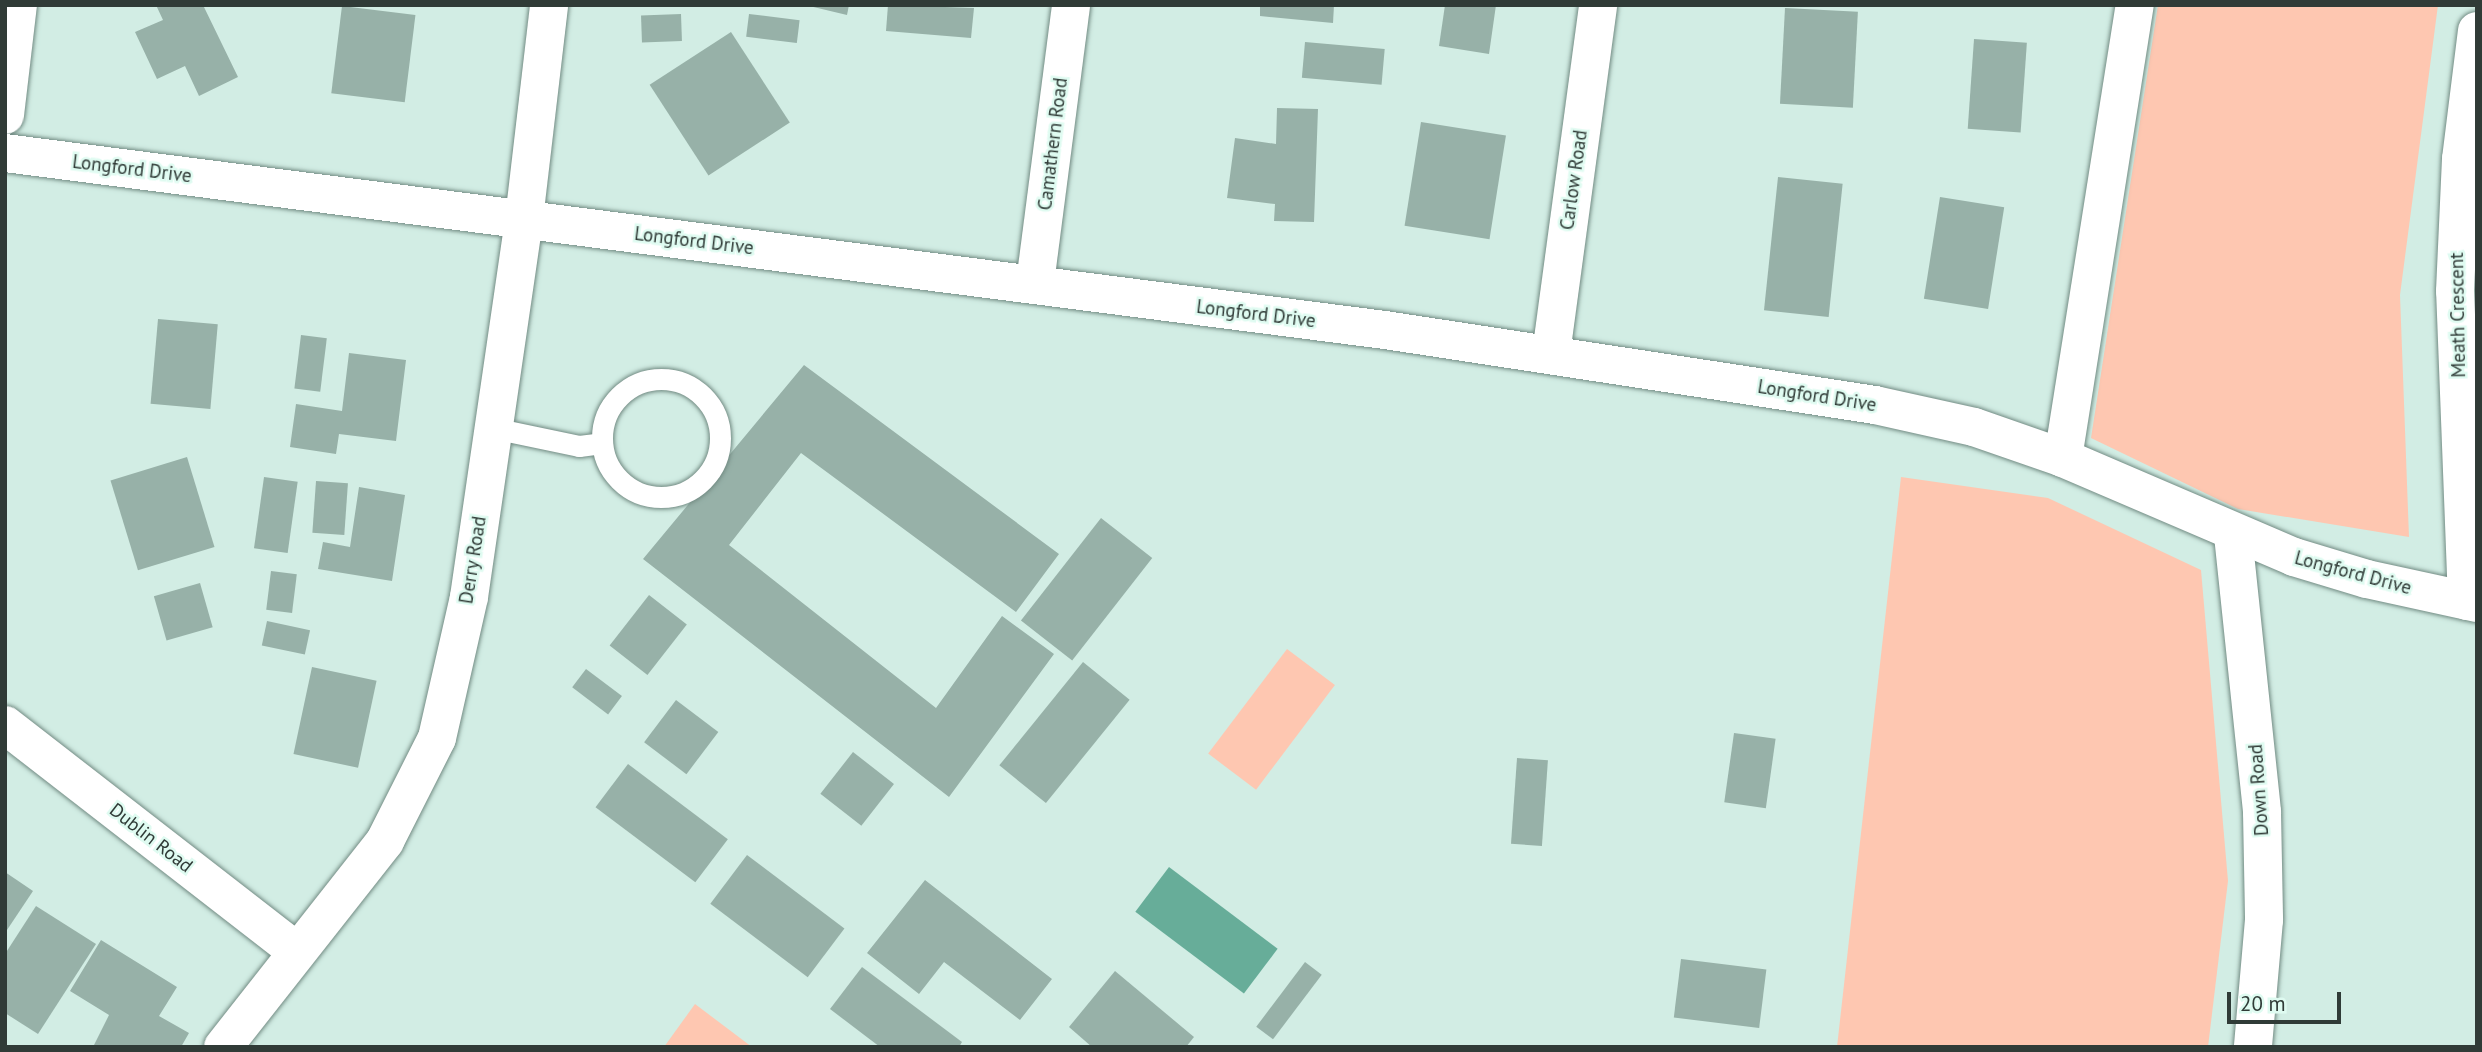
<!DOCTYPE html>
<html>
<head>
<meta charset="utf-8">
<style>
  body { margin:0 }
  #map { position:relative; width:2482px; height:1052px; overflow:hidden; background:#d2ede4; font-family:"PT Sans",sans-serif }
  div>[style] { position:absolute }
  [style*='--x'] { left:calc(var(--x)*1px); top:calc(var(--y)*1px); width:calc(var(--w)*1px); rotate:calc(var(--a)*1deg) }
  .green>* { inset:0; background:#fec7b1; transform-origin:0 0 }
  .water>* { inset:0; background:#67ad99; transform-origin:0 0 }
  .building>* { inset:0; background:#97b1a8; transform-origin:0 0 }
  .roads { filter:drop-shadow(0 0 2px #728b83) drop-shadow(0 0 2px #728b83) }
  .lane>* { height:21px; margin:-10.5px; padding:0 10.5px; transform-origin:10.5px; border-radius:10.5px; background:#fff }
  .lane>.ring { margin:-10.5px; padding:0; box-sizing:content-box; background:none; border:21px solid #fff; border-radius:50% }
  .street>* { height:38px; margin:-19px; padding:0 19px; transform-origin:19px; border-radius:19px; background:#fff }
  span { translate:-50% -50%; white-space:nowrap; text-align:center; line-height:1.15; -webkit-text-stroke:5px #dffbf1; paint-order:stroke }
  .street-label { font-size:19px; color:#303b37 }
  .frame { position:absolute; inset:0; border:7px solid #303b37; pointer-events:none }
  .scale { position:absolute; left:2227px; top:992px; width:114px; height:32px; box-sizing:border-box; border:4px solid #303b37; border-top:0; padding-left:9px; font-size:21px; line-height:24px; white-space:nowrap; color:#303b37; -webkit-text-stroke:5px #dffbf1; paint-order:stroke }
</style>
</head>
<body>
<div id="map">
  <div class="green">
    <div style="clip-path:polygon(2158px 5px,2438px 5px,2400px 295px,2409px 537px,2238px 509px,2091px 438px)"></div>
    <div style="clip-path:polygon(1901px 477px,2048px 498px,2201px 570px,2228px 881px,2208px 1047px,1837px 1047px)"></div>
    <div style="left:1287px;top:649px;width:60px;height:131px;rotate:37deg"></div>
    <div style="clip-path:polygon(695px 1004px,752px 1047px,664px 1047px)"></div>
  </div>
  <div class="water">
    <div style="left:1169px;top:867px;width:136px;height:56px;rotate:37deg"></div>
  </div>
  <div class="building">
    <div style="clip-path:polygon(156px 5px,203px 5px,238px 77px,199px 96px,185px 66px,157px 79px,135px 32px,163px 20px)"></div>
    <div style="clip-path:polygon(805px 5px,849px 5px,847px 15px)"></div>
    <div style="clip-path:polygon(888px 5px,974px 8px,971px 38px,886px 31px)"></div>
    <div style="clip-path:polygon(1260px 5px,1334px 5px,1333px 23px,1260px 16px)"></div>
    <div style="clip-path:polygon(1445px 5px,1496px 5px,1489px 54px,1439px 46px)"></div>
    <div style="left:342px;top:6px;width:74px;height:88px;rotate:7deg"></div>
    <div style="left:1785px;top:8px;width:73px;height:96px;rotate:3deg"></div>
    <div style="left:681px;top:14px;width:27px;height:40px;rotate:88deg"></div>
    <div style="left:749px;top:14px;width:51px;height:23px;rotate:7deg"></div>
    <div style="left:731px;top:32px;width:108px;height:97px;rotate:57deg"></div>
    <div style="left:1974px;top:39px;width:53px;height:90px;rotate:4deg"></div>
    <div style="left:1305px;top:42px;width:80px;height:36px;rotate:5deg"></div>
    <div style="clip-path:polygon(1277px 108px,1318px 109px,1314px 222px,1274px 221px,1275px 204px,1227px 198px,1235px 138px,1276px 144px)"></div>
    <div style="left:1421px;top:122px;width:86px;height:105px;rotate:9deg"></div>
    <div style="left:1778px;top:177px;width:65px;height:134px;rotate:6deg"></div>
    <div style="left:1940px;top:197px;width:65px;height:103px;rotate:9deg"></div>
    <div style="left:158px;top:319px;width:60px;height:85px;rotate:5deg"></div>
    <div style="left:301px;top:335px;width:26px;height:54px;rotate:7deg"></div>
    <div style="clip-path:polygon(349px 353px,406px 360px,396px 441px,339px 434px,336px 454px,290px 447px,296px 404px,342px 411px)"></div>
    <div style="clip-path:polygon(804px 365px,1059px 554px,1016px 612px,801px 453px,729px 545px,936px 708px,1002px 616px,1054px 654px,949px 797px,643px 559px)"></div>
    <div style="left:187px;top:457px;width:94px;height:80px;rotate:73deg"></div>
    <div style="left:264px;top:477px;width:34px;height:72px;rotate:8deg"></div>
    <div style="left:316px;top:481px;width:32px;height:52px;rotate:4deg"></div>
    <div style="clip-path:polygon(359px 487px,405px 495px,392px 581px,318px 569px,323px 542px,350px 547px)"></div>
    <div style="left:1101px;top:518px;width:65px;height:130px;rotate:38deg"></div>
    <div style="left:271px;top:571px;width:26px;height:39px;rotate:7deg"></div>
    <div style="left:200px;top:583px;width:46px;height:48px;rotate:74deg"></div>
    <div style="left:649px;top:595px;width:48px;height:64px;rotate:38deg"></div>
    <div style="left:267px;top:621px;width:44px;height:25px;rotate:12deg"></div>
    <div style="left:1083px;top:662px;width:60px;height:133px;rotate:39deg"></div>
    <div style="left:312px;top:667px;width:66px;height:89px;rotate:12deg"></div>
    <div style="left:586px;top:669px;width:45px;height:23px;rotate:37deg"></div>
    <div style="left:676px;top:700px;width:53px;height:53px;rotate:37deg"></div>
    <div style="left:1734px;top:733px;width:42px;height:70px;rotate:8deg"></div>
    <div style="left:853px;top:752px;width:52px;height:53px;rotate:38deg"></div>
    <div style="left:1517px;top:758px;width:31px;height:86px;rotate:4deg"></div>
    <div style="left:628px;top:764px;width:125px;height:54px;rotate:37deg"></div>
    <div style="left:747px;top:855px;width:122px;height:61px;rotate:37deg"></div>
    <div style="clip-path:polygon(5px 872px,33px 891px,5px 933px)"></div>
    <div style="clip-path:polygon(925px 880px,1052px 979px,1020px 1020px,944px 962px,919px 994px,867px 953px)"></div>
    <div style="clip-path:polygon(36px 906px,96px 944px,38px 1034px,5px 1013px,5px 954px)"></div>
    <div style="clip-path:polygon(101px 940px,177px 987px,159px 1016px,189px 1033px,181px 1047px,93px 1047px,109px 1015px,70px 991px)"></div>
    <div style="left:1681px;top:959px;width:86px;height:59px;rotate:7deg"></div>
    <div style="left:1305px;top:962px;width:21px;height:81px;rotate:37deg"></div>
    <div style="clip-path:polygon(862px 967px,962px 1042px,959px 1047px,880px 1047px,830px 1009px)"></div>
    <div style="clip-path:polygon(1115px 971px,1194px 1037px,1186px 1047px,1092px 1047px,1069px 1027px)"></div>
  </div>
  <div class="roads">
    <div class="lane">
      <div class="ring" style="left:602px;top:379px;width:97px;height:97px"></div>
      <div style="--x:493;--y:428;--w:88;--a:11.8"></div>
      <div style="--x:579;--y:446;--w:23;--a:-7"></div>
    </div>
    <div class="street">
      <div style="--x:5;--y:115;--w:111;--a:-83.3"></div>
      <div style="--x:5;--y:153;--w:1391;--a:7.31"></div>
      <div style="--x:1385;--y:330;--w:496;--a:8.7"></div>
      <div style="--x:1875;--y:405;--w:101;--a:12.5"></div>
      <div style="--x:1974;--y:427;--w:94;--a:19.2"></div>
      <div style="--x:2063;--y:458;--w:251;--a:23.2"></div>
      <div style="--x:2294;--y:557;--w:76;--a:16.8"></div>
      <div style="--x:2367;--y:579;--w:113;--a:12.3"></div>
      <div style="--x:1035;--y:283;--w:280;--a:-82.6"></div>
      <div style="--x:1551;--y:354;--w:352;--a:-82.3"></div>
      <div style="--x:2063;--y:458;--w:459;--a:-81"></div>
      <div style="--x:2233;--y:535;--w:279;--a:84"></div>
      <div style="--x:2262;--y:812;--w:108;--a:88.9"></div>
      <div style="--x:2264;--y:920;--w:127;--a:95"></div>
      <div style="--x:2467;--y:601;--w:310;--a:-92.2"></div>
      <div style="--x:2455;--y:291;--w:132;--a:-87.4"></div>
      <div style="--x:2461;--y:159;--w:129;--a:-82.9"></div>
      <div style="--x:5;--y:725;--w:368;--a:37.8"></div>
      <div style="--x:223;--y:1047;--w:262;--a:-51.8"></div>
      <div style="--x:385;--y:841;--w:115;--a:-63.2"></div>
      <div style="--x:437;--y:738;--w:145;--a:-77.2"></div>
      <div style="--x:469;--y:597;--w:382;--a:-81.7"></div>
      <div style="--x:524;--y:219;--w:215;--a:-83.3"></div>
    </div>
  </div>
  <div class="street-label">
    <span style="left:1053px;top:144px;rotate:-83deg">Camathern Road</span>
    <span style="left:132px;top:169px;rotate:7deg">Longford Drive</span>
    <span style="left:1574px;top:180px;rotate:-82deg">Carlow Road</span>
    <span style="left:694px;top:241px;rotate:7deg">Longford Drive</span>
    <span style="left:1256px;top:314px;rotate:7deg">Longford Drive</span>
    <span style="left:2458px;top:315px;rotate:-91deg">Meath Crescent</span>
    <span style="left:1817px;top:396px;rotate:9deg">Longford Drive</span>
    <span style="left:473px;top:560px;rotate:-81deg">Derry Road</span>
    <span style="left:2353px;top:573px;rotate:15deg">Longford Drive</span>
    <span style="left:2259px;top:790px;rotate:-94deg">Down Road</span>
    <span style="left:151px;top:838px;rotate:38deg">Dublin Road</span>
  </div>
  <div class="frame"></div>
  <div class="scale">20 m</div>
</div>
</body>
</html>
